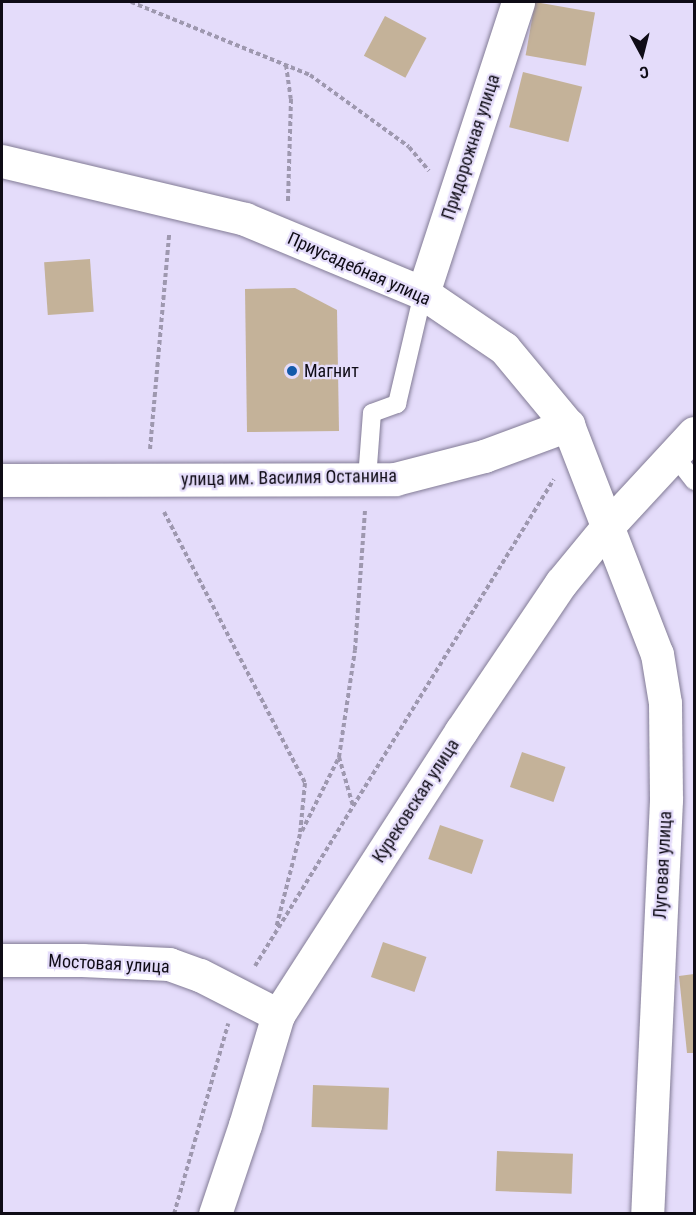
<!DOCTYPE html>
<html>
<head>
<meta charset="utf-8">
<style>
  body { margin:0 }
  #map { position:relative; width:696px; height:1215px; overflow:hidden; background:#e4dcfa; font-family:"Roboto Condensed",sans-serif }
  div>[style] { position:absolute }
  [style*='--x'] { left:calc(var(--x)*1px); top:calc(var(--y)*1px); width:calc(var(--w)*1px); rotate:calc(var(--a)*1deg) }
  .building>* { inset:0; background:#c4b299; transform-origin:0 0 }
  .path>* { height:4px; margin-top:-2px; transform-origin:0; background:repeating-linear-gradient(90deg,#9e98af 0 4.5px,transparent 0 7.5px) }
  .roads { filter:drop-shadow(0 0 2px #827b95) drop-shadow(0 0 2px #827b95) }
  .lane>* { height:18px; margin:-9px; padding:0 9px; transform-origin:9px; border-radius:9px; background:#fff }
  .street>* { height:33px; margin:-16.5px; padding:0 16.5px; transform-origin:16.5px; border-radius:16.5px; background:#fff }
  .secondary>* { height:33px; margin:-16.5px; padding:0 16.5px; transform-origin:16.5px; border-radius:16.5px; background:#fff }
  .dots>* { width:16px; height:16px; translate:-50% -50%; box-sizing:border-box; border:3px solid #e4dcfa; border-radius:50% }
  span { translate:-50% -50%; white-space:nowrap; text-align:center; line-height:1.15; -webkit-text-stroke:4.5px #e4dcfa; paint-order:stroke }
  .street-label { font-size:18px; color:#0f0c16 }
  .poi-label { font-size:18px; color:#0f0c16 }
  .left { translate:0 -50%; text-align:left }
  .frame { position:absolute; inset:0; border:3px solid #0f0c16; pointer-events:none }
  .north { position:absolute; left:612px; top:24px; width:60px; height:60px; -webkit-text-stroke:4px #e4dcfa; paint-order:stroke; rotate:173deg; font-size:16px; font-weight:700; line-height:24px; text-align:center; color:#0f0c16 }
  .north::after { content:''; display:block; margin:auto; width:21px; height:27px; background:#0f0c16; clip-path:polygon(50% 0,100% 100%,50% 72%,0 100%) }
</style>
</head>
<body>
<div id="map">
  <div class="building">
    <div style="left:535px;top:2px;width:61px;height:54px;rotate:10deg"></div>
    <div style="left:385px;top:16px;width:47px;height:45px;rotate:28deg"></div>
    <div style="left:523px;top:72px;width:61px;height:57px;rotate:14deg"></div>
    <div style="left:90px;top:259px;width:53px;height:46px;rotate:86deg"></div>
    <div style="clip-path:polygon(295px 288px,337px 310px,339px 431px,247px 432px,245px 289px)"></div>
    <div style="left:522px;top:752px;width:46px;height:37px;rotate:19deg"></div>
    <div style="left:440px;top:825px;width:46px;height:36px;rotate:19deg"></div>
    <div style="left:383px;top:942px;width:46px;height:37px;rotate:19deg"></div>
    <div style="clip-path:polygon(694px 974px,694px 1053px,687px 1053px,679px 976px)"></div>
    <div style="left:313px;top:1085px;width:76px;height:42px;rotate:2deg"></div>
    <div style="left:497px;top:1151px;width:76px;height:40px;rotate:2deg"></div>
  </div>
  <div class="path">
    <div style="--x:131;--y:2;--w:193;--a:22.2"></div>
    <div style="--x:310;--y:75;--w:122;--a:36"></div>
    <div style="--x:409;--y:147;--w:31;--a:50"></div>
    <div style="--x:286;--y:65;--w:34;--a:82"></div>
    <div style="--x:291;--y:99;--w:103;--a:91.7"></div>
    <div style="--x:150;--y:449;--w:215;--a:-84.9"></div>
    <div style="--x:164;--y:512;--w:305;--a:62.5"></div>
    <div style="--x:305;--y:783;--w:51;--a:95.6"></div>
    <div style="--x:300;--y:834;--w:97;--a:104.3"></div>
    <div style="--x:339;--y:757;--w:51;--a:74.1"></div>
    <div style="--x:302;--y:831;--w:83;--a:-63.4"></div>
    <div style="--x:339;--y:757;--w:108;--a:-81.5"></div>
    <div style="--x:355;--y:650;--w:140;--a:-85.9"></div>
    <div style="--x:255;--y:966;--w:571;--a:-58.45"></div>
    <div style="--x:174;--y:1214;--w:198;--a:-74.1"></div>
  </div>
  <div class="roads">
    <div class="lane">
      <div style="--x:674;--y:455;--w:33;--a:52"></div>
      <div style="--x:367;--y:479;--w:66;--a:-85.7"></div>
      <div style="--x:372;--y:413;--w:27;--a:-20"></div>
      <div style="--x:397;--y:404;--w:114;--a:-76.8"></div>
    </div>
    <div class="street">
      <div style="--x:2;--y:161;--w:250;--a:13.4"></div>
      <div style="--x:245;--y:219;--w:193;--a:22.6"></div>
      <div style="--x:423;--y:293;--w:98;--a:34.2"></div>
      <div style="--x:504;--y:348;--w:100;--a:50.3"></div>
      <div style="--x:568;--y:425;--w:246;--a:68.8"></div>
      <div style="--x:657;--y:654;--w:50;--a:80.7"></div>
      <div style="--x:665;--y:703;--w:97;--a:89.4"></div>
      <div style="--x:666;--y:800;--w:414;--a:92.6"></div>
      <div style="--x:423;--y:293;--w:306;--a:-71.9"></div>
      <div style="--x:2;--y:480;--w:393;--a:-0.1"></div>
      <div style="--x:395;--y:479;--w:92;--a:-14.5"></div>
      <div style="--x:484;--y:456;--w:90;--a:-20.3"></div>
      <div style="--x:2;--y:960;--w:80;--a:0"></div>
      <div style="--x:82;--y:960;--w:87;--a:2.6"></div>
      <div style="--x:169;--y:964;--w:33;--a:20"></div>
      <div style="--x:200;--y:975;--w:88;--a:27.1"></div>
    </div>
    <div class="secondary">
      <div style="--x:215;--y:1214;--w:94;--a:-71.4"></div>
      <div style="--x:245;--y:1125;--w:115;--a:-73.3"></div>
      <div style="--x:278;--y:1015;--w:338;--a:-57.2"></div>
      <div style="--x:461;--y:731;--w:179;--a:-56"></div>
      <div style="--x:561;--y:583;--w:72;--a:-50.6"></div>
      <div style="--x:607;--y:527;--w:128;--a:-47.2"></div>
    </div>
  </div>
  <div class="dots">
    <div style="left:292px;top:371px;background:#135aaa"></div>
  </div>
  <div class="street-label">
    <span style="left:471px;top:147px;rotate:-72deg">Придорожная улица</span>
    <span style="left:359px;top:269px;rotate:24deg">Приусадебная улица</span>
    <span style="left:289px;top:478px;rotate:-1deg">улица им. Василия Останина</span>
    <span style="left:416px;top:801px;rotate:-57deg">Курековская улица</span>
    <span style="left:663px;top:865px;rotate:-87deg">Луговая улица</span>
    <span style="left:109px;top:964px;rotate:3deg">Мостовая улица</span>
  </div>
  <div class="poi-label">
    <span class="left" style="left:304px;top:371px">Магнит</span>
  </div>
  <div class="frame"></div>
  <div class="north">С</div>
</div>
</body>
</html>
